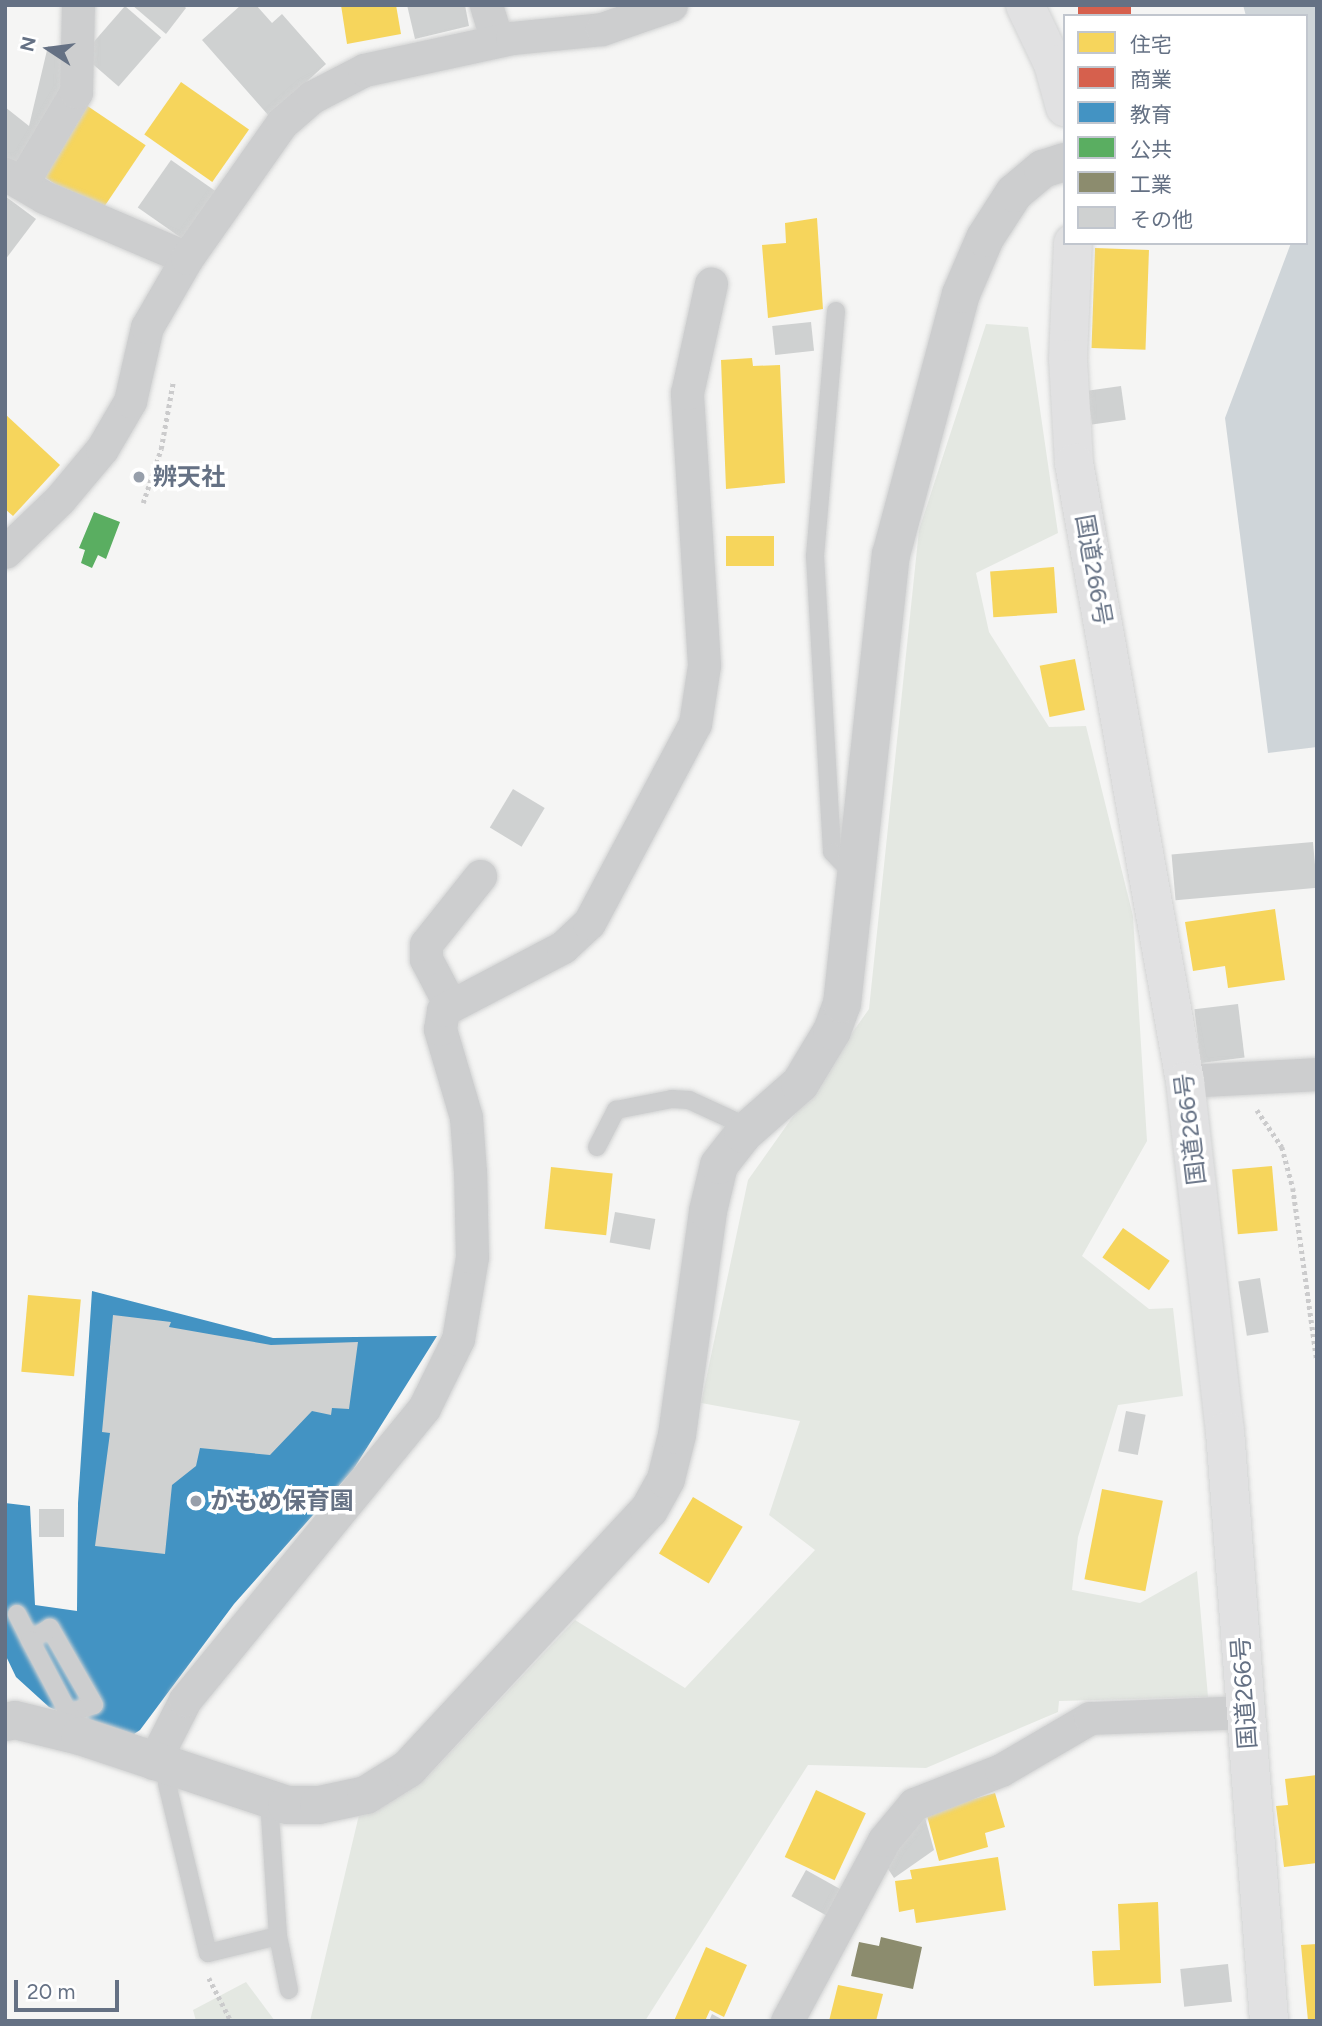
<!DOCTYPE html>
<html>
<head>
<meta charset="utf-8">
<style>
  body { margin:0 }
  #map { position:relative; width:1322px; height:2026px; overflow:hidden; background:#f5f5f4; font-family:Figtree,"Noto Sans JP",sans-serif }
  div>[style] { position:absolute }
  [style*='--x'] { left:calc(var(--x)*1px); top:calc(var(--y)*1px); width:calc(var(--w)*1px); rotate:calc(var(--a)*1deg) }
  .green>* { inset:0; background:#e4e8e2 }
  .water>* { inset:0; background:#cfd5d9 }
  .homes>* { inset:0; background:#f6d55c; transform-origin:0 0 }
  .shops>* { inset:0; background:#d6604d; transform-origin:0 0 }
  .schools>* { inset:0; background:#4393c3 }
  .public>* { inset:0; background:#5aae61 }
  .industry>* { inset:0; background:#8c8c6e }
  .building>* { inset:0; background:#cfd1d1; transform-origin:0 0 }
  .path>* { height:4.5px; margin-top:-2.25px; transform-origin:0; background:repeating-linear-gradient(90deg,#cbcbcc 0 3.5px,transparent 0 7px) }
  .roads { filter:drop-shadow(0 0 2px #d2d3d3) drop-shadow(0 0 2px #d2d3d3) }
  .service>* { height:18px; margin:-9px; padding:0 9px; transform-origin:9px; border-radius:9px; background:#cdcecf }
  .minor>* { height:33px; margin:-16.5px; padding:0 16.5px; transform-origin:16.5px; border-radius:16.5px; background:#cdcecf }
  .tertiary>* { height:38px; margin:-19px; padding:0 19px; transform-origin:19px; border-radius:19px; background:#cdcecf }
  .trunk>* { height:38px; margin:-19px; padding:0 19px; transform-origin:19px; border-radius:19px; background:#e1e1e2 }
  .dots>* { width:19px; height:19px; translate:-50% -50%; box-sizing:border-box; border:4px solid #fff; border-radius:50% }
  span { translate:-50% -50%; white-space:nowrap; text-align:center; line-height:1.15; -webkit-text-stroke:7px #fff; paint-order:stroke }
  .poi-label { font-size:24px; color:#657184; font-weight:700 }
  .left { translate:0 -50%; text-align:left }
  .street-label { font-size:24px; color:#657184 }
  .frame { position:absolute; inset:0; border:7px solid #657184; pointer-events:none }
  .legend { position:absolute; left:1063px; top:14px; width:245px; height:231px; box-sizing:border-box; background:#fff; border:2px solid #c1c6ce; margin:0; padding:9px 12px; list-style:none; font-size:21px; color:#657184 }
  .legend li { display:flex; align-items:center; gap:14px; height:35px }
  .legend b { width:35px; border:2px solid #c1c6ce }
  .north { position:absolute; left:14px; top:14px; width:70px; height:70px; -webkit-text-stroke:5px #fff; paint-order:stroke; rotate:283deg; font-size:19px; font-weight:700; line-height:28px; text-align:center; color:#657184 }
  .north::after { content:''; display:block; margin:auto; width:24px; height:32px; background:#657184; clip-path:polygon(50% 0,100% 100%,50% 72%,0 100%) }
  .scale { position:absolute; left:14px; top:1980px; width:105px; height:32px; box-sizing:border-box; border:4px solid #657184; border-top:0; padding-left:9px; font-size:21px; line-height:24px; white-space:nowrap; color:#657184; -webkit-text-stroke:5px #fff; paint-order:stroke }
</style>
</head>
<body>
<div id="map">
  <div class="green">
    <div style="clip-path:polygon(986px 324px,1028px 327px,1058px 533px,976px 573px,989px 632px,1049px 727px,1086px 726px,1133px 916px,1147px 1141px,1082px 1256px,1149px 1309px,1173px 1308px,1183px 1396px,1118px 1405px,1078px 1537px,1072px 1590px,1140px 1603px,1197px 1571px,1208px 1697px,1059px 1701px,1058px 1712px,926px 1768px,808px 1765px,645px 2021px,310px 2021px,359px 1815px,428px 1776px,575px 1620px,685px 1688px,815px 1550px,769px 1515px,800px 1421px,701px 1403px,748px 1180px,869px 1009px,919px 530px)"></div>
    <div style="clip-path:polygon(246px 1982px,275px 2021px,196px 2021px,193px 2010px)"></div>
  </div>
  <div class="water">
    <div style="clip-path:polygon(1243px 5px,1317px 5px,1317px 747px,1268px 753px,1225px 418px,1291px 243px,1306px 243px,1306px 16px,1246px 16px)"></div>
  </div>
  <div class="homes">
    <div style="clip-path:polygon(341px 5px,396px 5px,401px 34px,347px 44px)"></div>
    <div style="left:181px;top:82px;width:83px;height:64px;rotate:35deg"></div>
    <div style="left:86px;top:105px;width:72px;height:83px;rotate:34deg"></div>
    <div style="clip-path:polygon(817px 218px,823px 309px,768px 318px,762px 245px,786px 243px,785px 223px)"></div>
    <div style="left:1095px;top:248px;width:54px;height:100px;rotate:2deg"></div>
    <div style="clip-path:polygon(752px 358px,753px 366px,780px 365px,785px 483px,726px 489px,721px 360px)"></div>
    <div style="clip-path:polygon(5px 414px,60px 465px,13px 516px,5px 509px)"></div>
    <div style="left:726px;top:536px;width:48px;height:30px"></div>
    <div style="left:1054px;top:567px;width:46px;height:64px;rotate:86deg"></div>
    <div style="left:1075px;top:659px;width:52px;height:36px;rotate:79deg"></div>
    <div style="clip-path:polygon(1275px 909px,1285px 980px,1228px 988px,1225px 966px,1193px 971px,1185px 922px)"></div>
    <div style="left:1272px;top:1166px;width:65px;height:40px;rotate:85deg"></div>
    <div style="left:551px;top:1167px;width:62px;height:62px;rotate:6deg"></div>
    <div style="left:1123px;top:1228px;width:57px;height:36px;rotate:35deg"></div>
    <div style="left:28px;top:1295px;width:53px;height:77px;rotate:5deg"></div>
    <div style="left:1102px;top:1489px;width:62px;height:92px;rotate:11deg"></div>
    <div style="left:693px;top:1497px;width:58px;height:66px;rotate:31deg"></div>
    <div style="clip-path:polygon(1317px 1775px,1317px 1863px,1284px 1867px,1276px 1806px,1288px 1805px,1285px 1779px)"></div>
    <div style="left:816px;top:1790px;width:55px;height:74px;rotate:25deg"></div>
    <div style="clip-path:polygon(995px 1793px,1005px 1827px,985px 1833px,988px 1847px,939px 1861px,926px 1812px)"></div>
    <div style="clip-path:polygon(998px 1857px,1006px 1910px,916px 1923px,914px 1909px,899px 1912px,895px 1881px,912px 1879px,910px 1870px)"></div>
    <div style="clip-path:polygon(1158px 1902px,1161px 1983px,1094px 1986px,1092px 1951px,1120px 1950px,1118px 1904px)"></div>
    <div style="clip-path:polygon(1317px 1944px,1317px 2021px,1308px 2021px,1301px 1945px)"></div>
    <div style="clip-path:polygon(706px 1947px,747px 1965px,724px 2017px,710px 2010px,705px 2021px,674px 2021px)"></div>
    <div style="clip-path:polygon(838px 1985px,883px 1994px,876px 2021px,829px 2021px)"></div>
  </div>
  <div class="shops">
    <div style="left:1078px;top:5px;width:53px;height:11px"></div>
  </div>
  <div class="schools">
    <div style="clip-path:polygon(92px 1291px,273px 1338px,437px 1336px,353px 1470px,234px 1604px,140px 1730px,125px 1740px,49px 1707px,16px 1677px,5px 1654px,5px 1503px,30px 1506px,35px 1605px,77px 1611px,78px 1503px)"></div>
  </div>
  <div class="public">
    <div style="clip-path:polygon(94px 512px,120px 522px,106px 559px,98px 555px,92px 568px,81px 563px,85px 550px,79px 548px)"></div>
  </div>
  <div class="industry">
    <div style="clip-path:polygon(881px 1937px,922px 1947px,913px 1989px,851px 1976px,859px 1942px,879px 1946px)"></div>
  </div>
  <div class="building">
    <div style="clip-path:polygon(132px 5px,183px 5px,186px 8px,166px 34px)"></div>
    <div style="clip-path:polygon(241px 5px,256px 5px,272px 23px,282px 14px,326px 64px,269px 116px,202px 40px)"></div>
    <div style="clip-path:polygon(407px 5px,465px 5px,469px 26px,415px 39px)"></div>
    <div style="left:125px;top:6px;width:48px;height:65px;rotate:41deg"></div>
    <div style="clip-path:polygon(48px 46px,74px 51px,72px 88px,26px 168px,5px 165px,5px 107px,29px 126px)"></div>
    <div style="left:171px;top:160px;width:55px;height:58px;rotate:35deg"></div>
    <div style="clip-path:polygon(5px 196px,36px 219px,5px 260px)"></div>
    <div style="left:811px;top:322px;width:29px;height:39px;rotate:84deg"></div>
    <div style="left:1121px;top:386px;width:34px;height:34px;rotate:82deg"></div>
    <div style="left:513px;top:789px;width:37px;height:45px;rotate:31deg"></div>
    <div style="left:1313px;top:842px;width:46px;height:142px;rotate:85deg"></div>
    <div style="left:1238px;top:1004px;width:54px;height:44px;rotate:83deg"></div>
    <div style="left:615px;top:1212px;width:41px;height:31px;rotate:10deg"></div>
    <div style="left:1260px;top:1278px;width:55px;height:22px;rotate:81deg"></div>
    <div style="clip-path:polygon(113px 1315px,171px 1322px,169px 1327px,271px 1345px,358px 1342px,349px 1409px,332px 1408px,331px 1415px,312px 1411px,270px 1455px,200px 1448px,196px 1466px,172px 1485px,165px 1554px,95px 1546px,110px 1433px,102px 1432px)"></div>
    <div style="left:1126px;top:1411px;width:20px;height:41px;rotate:11deg"></div>
    <div style="left:64px;top:1509px;width:28px;height:25px;rotate:90deg"></div>
    <div style="clip-path:polygon(924px 1814px,934px 1850px,894px 1878px,881px 1858px)"></div>
    <div style="left:806px;top:1870px;width:41px;height:30px;rotate:29deg"></div>
    <div style="left:1228px;top:1964px;width:38px;height:48px;rotate:84deg"></div>
    <div style="clip-path:polygon(712px 2014px,725px 2021px,709px 2021px)"></div>
  </div>
  <div class="path">
    <div style="--x:143;--y:503;--w:57;--a:-71.6"></div>
    <div style="--x:161;--y:449;--w:68;--a:-79.8"></div>
    <div style="--x:1257;--y:1110;--w:45;--a:56"></div>
    <div style="--x:1282;--y:1147;--w:42;--a:75"></div>
    <div style="--x:1293;--y:1188;--w:175;--a:82.1"></div>
    <div style="--x:209;--y:1978;--w:48;--a:62.9"></div>
  </div>
  <div class="roads">
    <div class="service">
      <div style="--x:836;--y:311;--w:246;--a:94.9"></div>
      <div style="--x:815;--y:556;--w:296;--a:86.7"></div>
      <div style="--x:832;--y:852;--w:30;--a:46"></div>
      <div style="--x:597;--y:1147;--w:42;--a:-62.8"></div>
      <div style="--x:616;--y:1110;--w:57;--a:-11.1"></div>
      <div style="--x:672;--y:1099;--w:17;--a:3"></div>
      <div style="--x:689;--y:1100;--w:67;--a:24.7"></div>
      <div style="--x:17;--y:1614;--w:29;--a:63"></div>
      <div style="--x:69;--y:1713;--w:26;--a:-18"></div>
      <div style="--x:94;--y:1705;--w:89;--a:-119.7"></div>
      <div style="--x:50;--y:1628;--w:23;--a:149"></div>
      <div style="--x:30;--y:1640;--w:105;--a:62.2"></div>
      <div style="--x:167;--y:1784;--w:174;--a:76.4"></div>
      <div style="--x:208;--y:1953;--w:72;--a:-13.7"></div>
      <div style="--x:278;--y:1936;--w:122;--a:-93.8"></div>
      <div style="--x:278;--y:1936;--w:55;--a:78.5"></div>
    </div>
    <div class="minor">
      <div style="--x:486;--y:5;--w:37;--a:73"></div>
      <div style="--x:5;--y:174;--w:45;--a:30.5"></div>
      <div style="--x:44;--y:197;--w:155;--a:23.1"></div>
      <div style="--x:22;--y:183;--w:106;--a:-59.3"></div>
      <div style="--x:76;--y:92;--w:87;--a:-88.7"></div>
      <div style="--x:5;--y:552;--w:76;--a:-43.9"></div>
      <div style="--x:60;--y:499;--w:65;--a:-50"></div>
      <div style="--x:102;--y:449;--w:56;--a:-59.7"></div>
      <div style="--x:130;--y:401;--w:76;--a:-77.1"></div>
      <div style="--x:147;--y:327;--w:80;--a:-59.9"></div>
      <div style="--x:187;--y:258;--w:165;--a:-54.9"></div>
      <div style="--x:282;--y:123;--w:40;--a:-41"></div>
      <div style="--x:312;--y:97;--w:59;--a:-27.4"></div>
      <div style="--x:364;--y:70;--w:151;--a:-12.2"></div>
      <div style="--x:512;--y:38;--w:90;--a:-5.7"></div>
      <div style="--x:602;--y:29;--w:73;--a:-19.2"></div>
      <div style="--x:449;--y:1003;--w:50;--a:-117.6"></div>
      <div style="--x:426;--y:959;--w:15;--a:-90"></div>
      <div style="--x:426;--y:944;--w:87;--a:-51.5"></div>
      <div style="--x:1185;--y:1081;--w:132;--a:-3"></div>
      <div style="--x:153;--y:1763;--w:71;--a:-63.1"></div>
      <div style="--x:185;--y:1700;--w:377;--a:-50.7"></div>
      <div style="--x:424;--y:1408;--w:77;--a:-63.8"></div>
      <div style="--x:458;--y:1339;--w:83;--a:-80.3"></div>
      <div style="--x:472;--y:1257;--w:85;--a:-91.3"></div>
      <div style="--x:470;--y:1172;--w:55;--a:-94.2"></div>
      <div style="--x:466;--y:1117;--w:92;--a:-106.5"></div>
      <div style="--x:440;--y:1029;--w:19;--a:-81"></div>
      <div style="--x:443;--y:1010;--w:136;--a:-27.7"></div>
      <div style="--x:563;--y:947;--w:35;--a:-43"></div>
      <div style="--x:589;--y:923;--w:225;--a:-62"></div>
      <div style="--x:695;--y:724;--w:60;--a:-81.3"></div>
      <div style="--x:704;--y:665;--w:273;--a:-93.6"></div>
      <div style="--x:687;--y:393;--w:112;--a:-77.6"></div>
      <div style="--x:787;--y:2021;--w:205;--a:-61.8"></div>
      <div style="--x:884;--y:1840;--w:47;--a:-50.2"></div>
      <div style="--x:914;--y:1804;--w:93;--a:-21.3"></div>
      <div style="--x:1001;--y:1770;--w:103;--a:-30.3"></div>
      <div style="--x:1090;--y:1718;--w:155;--a:-2.2"></div>
    </div>
    <div class="tertiary">
      <div style="--x:5;--y:1722;--w:10;--a:-11"></div>
      <div style="--x:15;--y:1720;--w:67;--a:13.8"></div>
      <div style="--x:80;--y:1736;--w:218;--a:18.4"></div>
      <div style="--x:287;--y:1805;--w:32;--a:0"></div>
      <div style="--x:319;--y:1805;--w:48;--a:-12"></div>
      <div style="--x:366;--y:1795;--w:49;--a:-31.8"></div>
      <div style="--x:408;--y:1769;--w:354;--a:-47.1"></div>
      <div style="--x:649;--y:1510;--w:35;--a:-61"></div>
      <div style="--x:666;--y:1479;--w:45;--a:-76"></div>
      <div style="--x:677;--y:1435;--w:226;--a:-82.1"></div>
      <div style="--x:708;--y:1211;--w:47;--a:-76.6"></div>
      <div style="--x:719;--y:1165;--w:39;--a:-52"></div>
      <div style="--x:743;--y:1134;--w:76;--a:-41.3"></div>
      <div style="--x:800;--y:1084;--w:62;--a:-58.9"></div>
      <div style="--x:832;--y:1031;--w:29;--a:-70"></div>
      <div style="--x:842;--y:1004;--w:452;--a:-83.8"></div>
      <div style="--x:891;--y:555;--w:270;--a:-75"></div>
      <div style="--x:961;--y:294;--w:61;--a:-66.8"></div>
      <div style="--x:985;--y:238;--w:54;--a:-57.2"></div>
      <div style="--x:1014;--y:193;--w:38;--a:-40"></div>
      <div style="--x:1043;--y:169;--w:23;--a:-18"></div>
    </div>
    <div class="trunk">
      <div style="--x:1025;--y:5;--w:65;--a:64.6"></div>
      <div style="--x:1053;--y:64;--w:45;--a:74.4"></div>
      <div style="--x:1073;--y:243;--w:116;--a:92.5"></div>
      <div style="--x:1068;--y:359;--w:104;--a:86.7"></div>
      <div style="--x:1074;--y:463;--w:628;--a:79.82"></div>
      <div style="--x:1185;--y:1081;--w:352;--a:83.5"></div>
      <div style="--x:1225;--y:1431;--w:592;--a:85.73"></div>
    </div>
  </div>
  <div class="dots">
    <div style="left:139px;top:477px;background:#979fab"></div>
    <div style="left:196px;top:1501px;background:#979fab"></div>
  </div>
  <div class="poi-label">
    <span class="left" style="left:153px;top:477px">辨天社</span>
    <span class="left" style="left:210px;top:1501px">かもめ保育園</span>
  </div>
  <div class="street-label">
    <span style="left:1094px;top:570px;rotate:80deg">国道266号</span>
    <span style="left:1190px;top:1129px;rotate:-97deg">国道266号</span>
    <span style="left:1244px;top:1693px;rotate:-94deg">国道266号</span>
  </div>
  <div class="frame"></div>
  <ul class="legend">
  <li><b style="height:19px;background:#f6d55c"></b>住宅</li>
  <li><b style="height:19px;background:#d6604d"></b>商業</li>
  <li><b style="height:19px;background:#4393c3"></b>教育</li>
  <li><b style="height:19px;background:#5aae61"></b>公共</li>
  <li><b style="height:19px;background:#8c8c6e"></b>工業</li>
  <li><b style="height:19px;background:#cfd1d1"></b>その他</li>
  </ul>
  <div class="north">N</div>
  <div class="scale">20 m</div>
</div>
</body>
</html>
